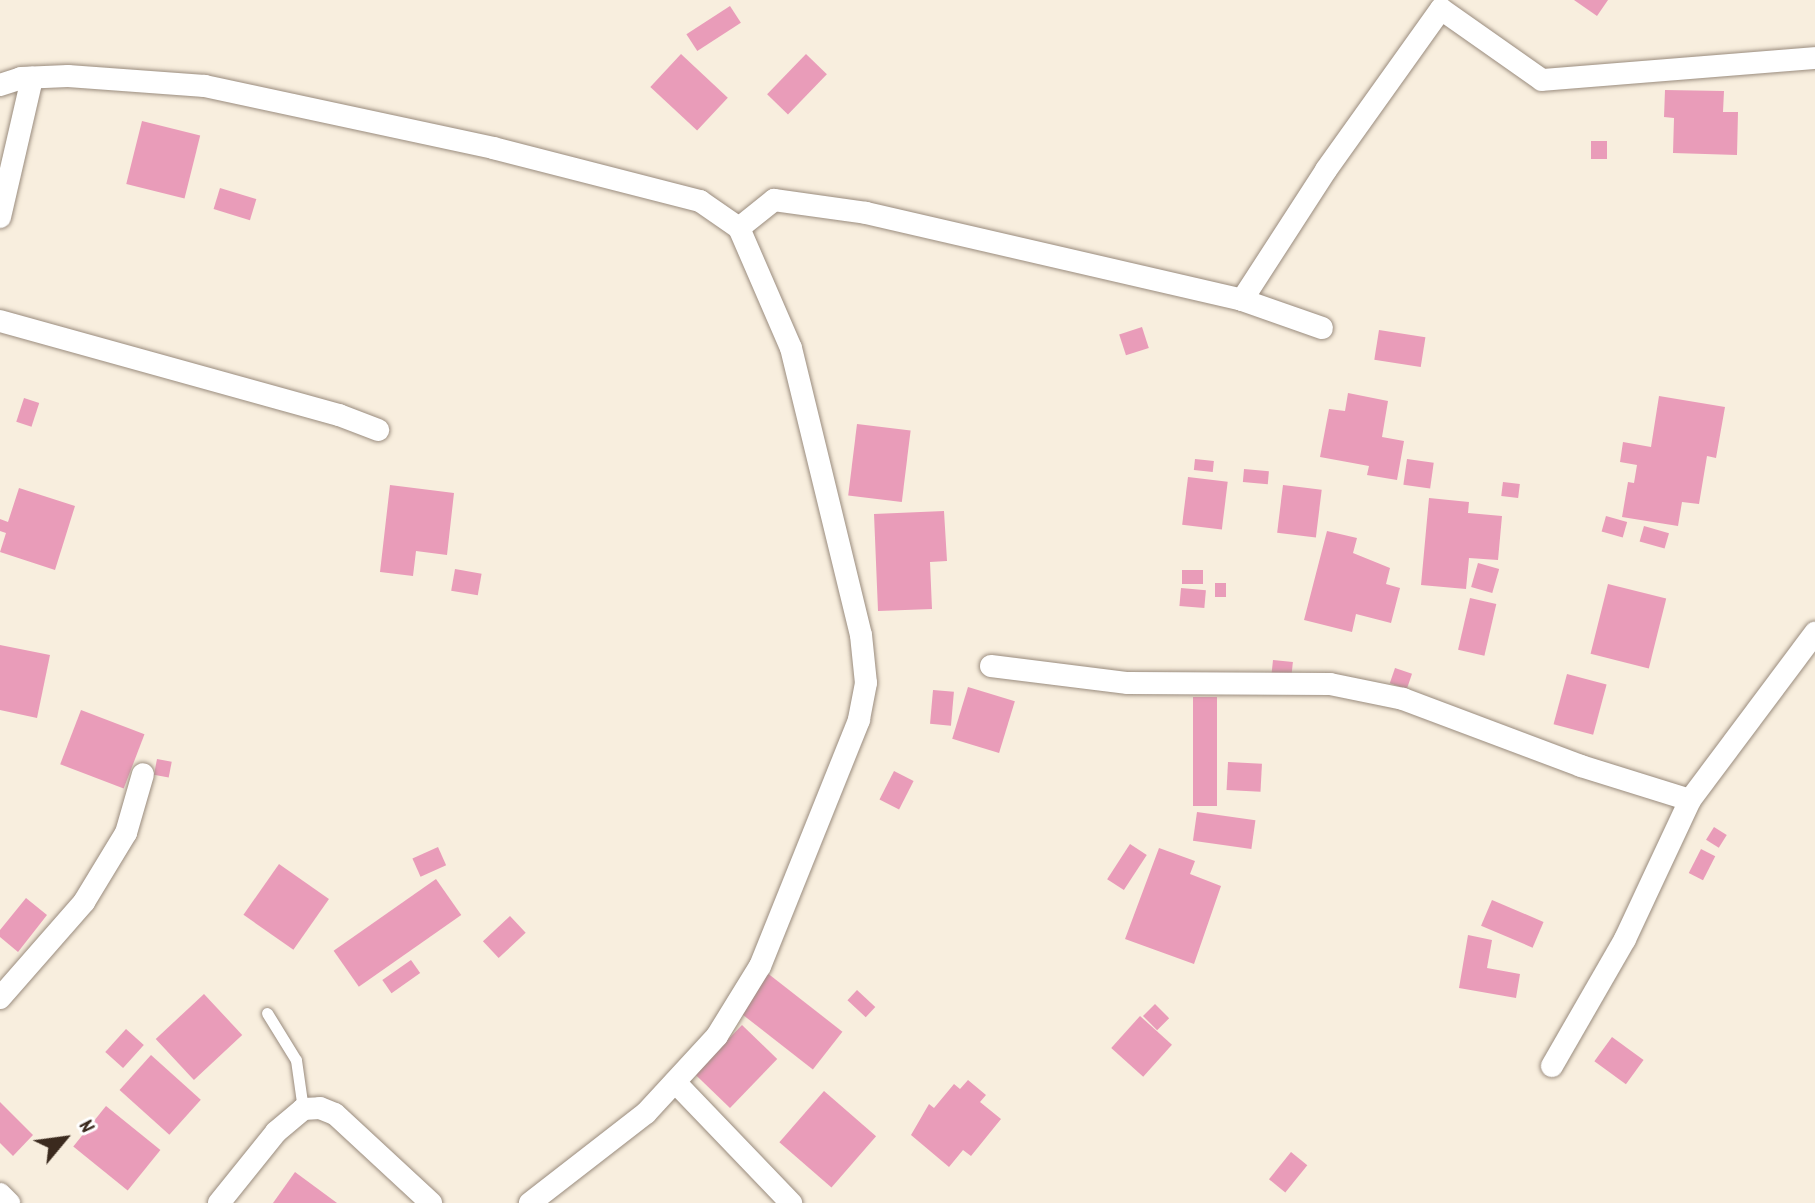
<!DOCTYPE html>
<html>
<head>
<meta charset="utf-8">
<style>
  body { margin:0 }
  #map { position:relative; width:1815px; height:1203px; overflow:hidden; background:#f8eede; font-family:Dekko,sans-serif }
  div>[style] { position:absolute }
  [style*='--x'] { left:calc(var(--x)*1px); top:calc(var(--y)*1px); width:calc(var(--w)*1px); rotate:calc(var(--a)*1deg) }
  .building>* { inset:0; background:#e99cb9; transform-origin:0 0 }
  .roads { filter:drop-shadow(0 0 2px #9a8c7e) drop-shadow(0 0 2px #9a8c7e) }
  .lane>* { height:11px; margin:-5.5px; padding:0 5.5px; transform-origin:5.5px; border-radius:5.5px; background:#fff }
  .street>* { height:22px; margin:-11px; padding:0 11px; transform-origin:11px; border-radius:11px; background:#fff }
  span { translate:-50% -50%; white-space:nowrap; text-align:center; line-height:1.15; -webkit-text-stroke:7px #fff; paint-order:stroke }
  .north { position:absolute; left:24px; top:1099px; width:80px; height:80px; -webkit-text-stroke:6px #fff; paint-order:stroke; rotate:61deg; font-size:22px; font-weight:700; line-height:32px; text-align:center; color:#3b2a1e }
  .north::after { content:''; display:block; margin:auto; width:28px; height:36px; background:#3b2a1e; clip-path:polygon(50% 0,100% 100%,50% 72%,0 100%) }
</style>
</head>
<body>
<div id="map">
  <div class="building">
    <div style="clip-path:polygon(1574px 0,1608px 0,1597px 16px)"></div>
    <div style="left:730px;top:6px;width:20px;height:52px;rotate:57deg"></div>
    <div style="left:681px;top:54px;width:64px;height:45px;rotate:43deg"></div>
    <div style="left:806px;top:54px;width:29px;height:56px;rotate:44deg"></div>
    <div style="clip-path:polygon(1665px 90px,1724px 91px,1723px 112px,1738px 112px,1737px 155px,1673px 153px,1674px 118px,1664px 117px)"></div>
    <div style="left:142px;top:121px;width:60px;height:65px;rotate:14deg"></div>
    <div style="left:1607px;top:141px;width:18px;height:16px;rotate:90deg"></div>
    <div style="left:220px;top:188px;width:38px;height:22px;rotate:17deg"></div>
    <div style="left:1142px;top:327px;width:22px;height:24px;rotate:72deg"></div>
    <div style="left:1379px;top:330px;width:47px;height:30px;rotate:9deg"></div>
    <div style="clip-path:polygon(1348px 393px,1388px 401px,1382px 437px,1404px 441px,1397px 480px,1367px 475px,1369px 466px,1320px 457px,1329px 409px,1345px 411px)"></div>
    <div style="clip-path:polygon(1659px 396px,1725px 407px,1716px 458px,1707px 456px,1699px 504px,1682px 502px,1678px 526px,1622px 517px,1628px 482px,1634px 483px,1637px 465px,1620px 462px,1623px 442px,1651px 447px)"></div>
    <div style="left:24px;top:398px;width:16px;height:25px;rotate:18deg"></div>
    <div style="left:857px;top:424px;width:54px;height:72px;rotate:7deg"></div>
    <div style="left:1195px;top:459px;width:19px;height:11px;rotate:6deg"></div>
    <div style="left:1407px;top:459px;width:27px;height:26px;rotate:8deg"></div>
    <div style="left:1244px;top:469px;width:25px;height:13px;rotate:5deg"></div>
    <div style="left:1188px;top:477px;width:40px;height:48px;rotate:7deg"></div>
    <div style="left:1503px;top:482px;width:17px;height:14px;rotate:7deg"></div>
    <div style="clip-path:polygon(390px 485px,454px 493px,447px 555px,416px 551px,413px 576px,380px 572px)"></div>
    <div style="left:1283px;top:485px;width:39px;height:48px;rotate:7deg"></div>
    <div style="clip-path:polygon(19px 488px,75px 506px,55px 570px,0 552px,6px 533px,0 531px,0 519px,8px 522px)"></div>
    <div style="clip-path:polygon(1429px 498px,1469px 502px,1468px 513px,1502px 516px,1498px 560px,1469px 558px,1466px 589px,1421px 585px)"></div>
    <div style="clip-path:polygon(944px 511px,947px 561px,930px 562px,932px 609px,878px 611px,874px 514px)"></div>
    <div style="left:1606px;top:516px;width:22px;height:16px;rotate:16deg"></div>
    <div style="left:1644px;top:526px;width:26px;height:16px;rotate:16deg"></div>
    <div style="clip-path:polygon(1327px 531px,1357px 538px,1353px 553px,1390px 568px,1386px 584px,1400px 588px,1391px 623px,1356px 614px,1352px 632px,1304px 620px)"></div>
    <div style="left:1478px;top:563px;width:22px;height:25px;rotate:16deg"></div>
    <div style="left:455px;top:569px;width:27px;height:22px;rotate:10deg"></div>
    <div style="left:1182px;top:570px;width:21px;height:14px"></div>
    <div style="left:1215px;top:583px;width:11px;height:14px"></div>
    <div style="left:1608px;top:584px;width:60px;height:72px;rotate:14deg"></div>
    <div style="left:1181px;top:588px;width:25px;height:18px;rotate:5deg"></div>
    <div style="left:1470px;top:598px;width:27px;height:53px;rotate:13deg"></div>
    <div style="clip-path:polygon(0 645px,50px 655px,37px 718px,0 710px)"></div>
    <div style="left:1273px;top:660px;width:20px;height:17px;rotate:6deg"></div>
    <div style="left:1395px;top:668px;width:18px;height:16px;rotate:19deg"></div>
    <div style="left:1567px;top:674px;width:41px;height:52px;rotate:15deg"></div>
    <div style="left:968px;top:687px;width:49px;height:54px;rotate:17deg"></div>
    <div style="left:933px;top:690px;width:21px;height:34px;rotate:5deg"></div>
    <div style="left:1193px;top:697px;width:24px;height:109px"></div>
    <div style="left:81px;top:710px;width:68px;height:58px;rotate:21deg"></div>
    <div style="left:157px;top:759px;width:15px;height:16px;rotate:11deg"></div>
    <div style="left:1228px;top:762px;width:34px;height:28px;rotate:3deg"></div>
    <div style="left:894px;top:771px;width:22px;height:32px;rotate:27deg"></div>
    <div style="left:1197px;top:812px;width:59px;height:29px;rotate:8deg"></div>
    <div style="left:1714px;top:827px;width:15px;height:15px;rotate:32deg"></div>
    <div style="left:1130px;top:844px;width:20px;height:42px;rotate:33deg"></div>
    <div style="left:438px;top:847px;width:20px;height:28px;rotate:66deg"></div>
    <div style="clip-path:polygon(1159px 848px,1195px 861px,1190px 874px,1221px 886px,1194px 964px,1125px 939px)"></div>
    <div style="left:1701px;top:849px;width:16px;height:27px;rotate:27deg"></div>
    <div style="left:279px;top:864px;width:61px;height:62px;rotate:35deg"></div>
    <div style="left:436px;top:879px;width:44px;height:125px;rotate:55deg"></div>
    <div style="clip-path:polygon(26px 898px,47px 915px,18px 952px,0 937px,0 930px)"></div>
    <div style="left:1492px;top:900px;width:56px;height:28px;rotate:23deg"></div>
    <div style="left:510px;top:916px;width:23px;height:37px;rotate:47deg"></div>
    <div style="clip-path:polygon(1468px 935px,1492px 940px,1487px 968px,1520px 974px,1516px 998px,1459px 988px)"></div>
    <div style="left:411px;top:960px;width:16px;height:35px;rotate:55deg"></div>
    <div style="left:766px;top:972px;width:97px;height:48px;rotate:38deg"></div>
    <div style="left:857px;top:990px;width:25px;height:14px;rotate:43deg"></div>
    <div style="left:204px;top:994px;width:56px;height:66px;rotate:47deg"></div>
    <div style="left:1155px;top:1004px;width:20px;height:17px;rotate:45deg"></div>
    <div style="left:1140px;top:1016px;width:43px;height:43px;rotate:42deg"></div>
    <div style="left:742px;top:1025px;width:49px;height:68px;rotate:44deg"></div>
    <div style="left:126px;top:1029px;width:24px;height:31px;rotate:42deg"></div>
    <div style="left:1612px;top:1037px;width:39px;height:30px;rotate:36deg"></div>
    <div style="left:151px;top:1055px;width:67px;height:47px;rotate:42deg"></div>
    <div style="clip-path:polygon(968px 1080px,986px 1095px,980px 1102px,1001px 1119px,971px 1156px,963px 1150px,949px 1167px,911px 1135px,929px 1104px,934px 1108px,954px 1084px,960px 1089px)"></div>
    <div style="left:824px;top:1091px;width:69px;height:68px;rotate:41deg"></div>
    <div style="clip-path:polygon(0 1102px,33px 1135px,13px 1156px,0 1143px)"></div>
    <div style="left:106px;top:1106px;width:70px;height:52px;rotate:39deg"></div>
    <div style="left:1291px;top:1152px;width:21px;height:35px;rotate:39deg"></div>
    <div style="clip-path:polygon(295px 1172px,337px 1203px,273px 1203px)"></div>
  </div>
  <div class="roads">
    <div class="lane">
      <div style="--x:267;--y:1013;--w:55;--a:58.3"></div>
      <div style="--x:296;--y:1060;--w:49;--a:81.9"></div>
    </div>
    <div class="street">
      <div style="--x:0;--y:85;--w:22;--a:-18"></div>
      <div style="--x:21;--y:78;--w:47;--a:-2.4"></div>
      <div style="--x:68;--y:76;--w:137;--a:4.2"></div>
      <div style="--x:205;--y:86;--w:295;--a:12.1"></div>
      <div style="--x:493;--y:148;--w:214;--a:14.4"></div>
      <div style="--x:700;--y:201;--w:47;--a:34.7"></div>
      <div style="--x:739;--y:228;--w:131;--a:66.6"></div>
      <div style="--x:791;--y:348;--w:295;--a:76.3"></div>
      <div style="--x:861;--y:635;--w:48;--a:84.1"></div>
      <div style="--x:866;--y:683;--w:38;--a:101"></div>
      <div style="--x:859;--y:720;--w:265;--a:111.9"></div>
      <div style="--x:760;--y:966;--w:82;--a:121.6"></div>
      <div style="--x:717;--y:1036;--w:105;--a:132.7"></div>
      <div style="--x:646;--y:1113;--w:147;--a:142.2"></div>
      <div style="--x:0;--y:217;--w:143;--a:-77"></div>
      <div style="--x:739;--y:228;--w:45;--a:-38.7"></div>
      <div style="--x:774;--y:200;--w:93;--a:8"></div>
      <div style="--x:866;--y:213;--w:386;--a:13"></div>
      <div style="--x:0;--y:321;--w:352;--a:15.5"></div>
      <div style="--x:339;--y:415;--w:42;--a:21"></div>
      <div style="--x:1322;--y:328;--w:85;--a:-160.7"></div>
      <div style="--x:1242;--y:300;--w:155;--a:-57.1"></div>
      <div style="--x:1326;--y:170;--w:198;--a:-54.5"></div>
      <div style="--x:1441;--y:9;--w:123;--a:35.1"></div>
      <div style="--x:1542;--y:80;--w:274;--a:-4.6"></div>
      <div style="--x:991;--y:666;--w:138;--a:7.1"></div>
      <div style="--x:1128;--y:683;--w:202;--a:0.3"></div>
      <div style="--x:1330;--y:684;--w:75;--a:11.6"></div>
      <div style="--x:1403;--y:699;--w:190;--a:20.6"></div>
      <div style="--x:1581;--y:766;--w:114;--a:17.3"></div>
      <div style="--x:0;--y:998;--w:128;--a:-48.8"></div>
      <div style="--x:84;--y:902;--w:81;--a:-58.7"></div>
      <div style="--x:126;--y:833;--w:61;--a:-73.9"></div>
      <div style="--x:1552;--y:1066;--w:146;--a:-60.1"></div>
      <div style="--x:1625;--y:939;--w:153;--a:-64.9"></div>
      <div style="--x:1690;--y:800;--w:209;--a:-53.2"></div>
      <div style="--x:675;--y:1082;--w:168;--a:46.2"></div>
      <div style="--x:0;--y:1194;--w:13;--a:45"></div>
      <div style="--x:219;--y:1203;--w:91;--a:-51.2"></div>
      <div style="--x:276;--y:1132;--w:35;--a:-40"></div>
      <div style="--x:303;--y:1109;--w:17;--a:-3"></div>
      <div style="--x:320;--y:1108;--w:16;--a:22"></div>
      <div style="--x:335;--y:1114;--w:131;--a:42.8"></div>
    </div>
  </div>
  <div class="north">N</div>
</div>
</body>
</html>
